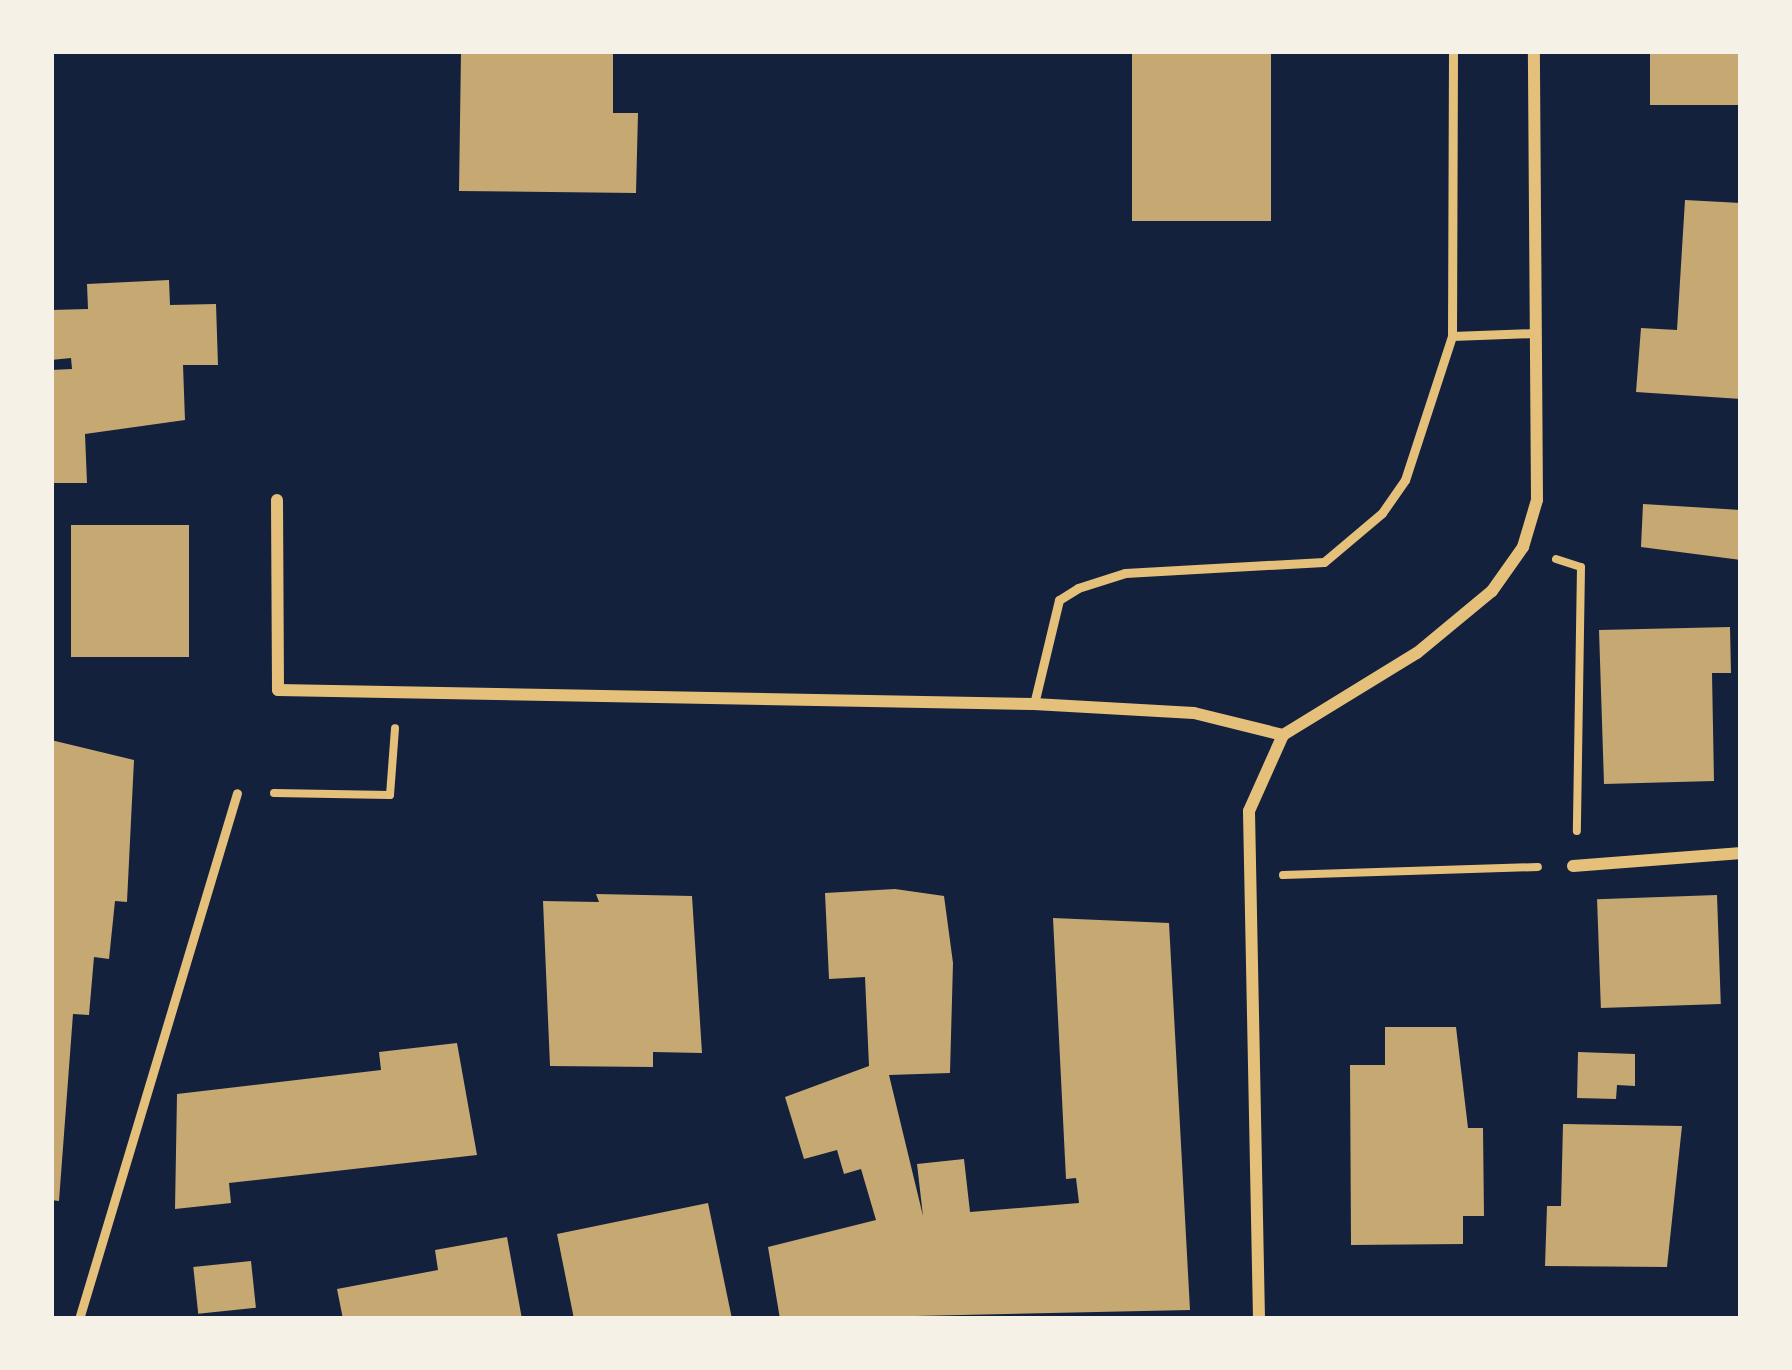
<!DOCTYPE html>
<html>
<head>
<meta charset="utf-8">
<style>
  body { margin:0 }
  #map { position:relative; width:1792px; height:1370px; overflow:hidden; background:#14213d; font-family:"Space Grotesk",sans-serif }
  div>[style] { position:absolute }
  [style*='--x'] { left:calc(var(--x)*1px); top:calc(var(--y)*1px); width:calc(var(--w)*1px); rotate:calc(var(--a)*1deg) }
  .building>* { inset:0; background:#c6a872; transform-origin:0 0 }
  .path>* { height:8px; margin:-4px; padding:0 4px; transform-origin:4px; border-radius:4px; background:#e5c07b }
  .service>* { height:9px; margin:-4.5px; padding:0 4.5px; transform-origin:4.5px; border-radius:4.5px; background:#e5c07b }
  .minor>* { height:12px; margin:-6px; padding:0 6px; transform-origin:6px; border-radius:6px; background:#e5c07b }
  span { translate:-50% -50%; white-space:nowrap; text-align:center; line-height:1.15; -webkit-text-stroke:9px #f6f1e7; paint-order:stroke }
  .frame { position:absolute; inset:0; border:54px solid #f6f1e7; pointer-events:none }
</style>
</head>
<body>
<div id="map">
  <div class="building">
    <div style="clip-path:polygon(461px 51px,613px 51px,613px 113px,638px 113px,636px 193px,459px 191px)"></div>
    <div style="left:1132px;top:51px;width:139px;height:170px"></div>
    <div style="left:1650px;top:51px;width:91px;height:54px"></div>
    <div style="clip-path:polygon(1685px 200px,1741px 203px,1741px 399px,1636px 392px,1641px 328px,1677px 330px)"></div>
    <div style="clip-path:polygon(169px 280px,170px 305px,216px 304px,218px 365px,183px 365px,185px 420px,85px 434px,87px 483px,51px 483px,51px 370px,72px 369px,71px 358px,51px 360px,51px 310px,88px 309px,87px 284px)"></div>
    <div style="clip-path:polygon(1643px 504px,1741px 510px,1741px 560px,1641px 547px)"></div>
    <div style="left:71px;top:525px;width:118px;height:132px"></div>
    <div style="clip-path:polygon(1730px 627px,1731px 673px,1712px 673px,1714px 781px,1604px 784px,1599px 630px)"></div>
    <div style="clip-path:polygon(51px 740px,134px 760px,127px 902px,115px 901px,109px 959px,94px 957px,89px 1015px,73px 1014px,59px 1201px,51px 1200px)"></div>
    <div style="clip-path:polygon(895px 889px,944px 896px,953px 963px,950px 1073px,889px 1075px,923px 1216px,917px 1164px,964px 1159px,970px 1212px,1079px 1203px,1076px 1178px,1066px 1179px,1053px 918px,1169px 923px,1190px 1310px,780px 1319px,768px 1247px,876px 1220px,861px 1169px,844px 1174px,837px 1150px,804px 1159px,785px 1097px,869px 1066px,865px 977px,829px 979px,825px 893px)"></div>
    <div style="clip-path:polygon(596px 894px,692px 896px,702px 1053px,653px 1052px,653px 1067px,550px 1066px,543px 901px,599px 902px)"></div>
    <div style="left:1717px;top:895px;width:109px;height:120px;rotate:88deg"></div>
    <div style="clip-path:polygon(1385px 1027px,1456px 1027px,1468px 1128px,1483px 1128px,1484px 1216px,1463px 1216px,1463px 1244px,1351px 1245px,1350px 1065px,1385px 1065px)"></div>
    <div style="clip-path:polygon(457px 1043px,477px 1155px,229px 1183px,231px 1203px,175px 1209px,177px 1094px,381px 1070px,379px 1052px)"></div>
    <div style="clip-path:polygon(1578px 1052px,1635px 1054px,1635px 1086px,1617px 1085px,1616px 1099px,1577px 1098px)"></div>
    <div style="clip-path:polygon(1563px 1124px,1682px 1126px,1667px 1267px,1545px 1266px,1547px 1206px,1561px 1206px)"></div>
    <div style="clip-path:polygon(708px 1203px,732px 1319px,574px 1319px,557px 1234px)"></div>
    <div style="clip-path:polygon(507px 1237px,522px 1319px,343px 1319px,337px 1289px,438px 1270px,435px 1250px)"></div>
    <div style="left:251px;top:1261px;width:47px;height:58px;rotate:84deg"></div>
  </div>
  <div class="path">
    <div style="--x:1556;--y:559;--w:26;--a:18"></div>
    <div style="--x:1581;--y:567;--w:264;--a:90.9"></div>
    <div style="--x:274;--y:793;--w:116;--a:1"></div>
    <div style="--x:390;--y:795;--w:67;--a:-85.7"></div>
    <div style="--x:1283;--y:875;--w:255;--a:-1.8"></div>
  </div>
  <div class="service">
    <div style="--x:1453;--y:51;--w:285;--a:90.2"></div>
    <div style="--x:1452;--y:336;--w:82;--a:-2.1"></div>
    <div style="--x:1034;--y:704;--w:107;--a:-76.5"></div>
    <div style="--x:1059;--y:600;--w:22;--a:-32"></div>
    <div style="--x:1078;--y:588;--w:49;--a:-17.7"></div>
    <div style="--x:1125;--y:573;--w:199;--a:-3.2"></div>
    <div style="--x:1324;--y:562;--w:76;--a:-40.2"></div>
    <div style="--x:1382;--y:513;--w:40;--a:-55.1"></div>
    <div style="--x:1405;--y:480;--w:151;--a:-71.9"></div>
    <div style="--x:79;--y:1319;--w:549;--a:-73.28"></div>
  </div>
  <div class="minor">
    <div style="--x:277;--y:500;--w:190;--a:89.7"></div>
    <div style="--x:278;--y:690;--w:756;--a:1.06"></div>
    <div style="--x:1034;--y:704;--w:160;--a:3.2"></div>
    <div style="--x:1194;--y:713;--w:92;--a:13.9"></div>
    <div style="--x:1573;--y:866;--w:169;--a:-4.4"></div>
    <div style="--x:1259;--y:1319;--w:508;--a:-91.13"></div>
    <div style="--x:1249;--y:811;--w:83;--a:-65.9"></div>
    <div style="--x:1283;--y:735;--w:157;--a:-31.5"></div>
    <div style="--x:1417;--y:653;--w:97;--a:-39.6"></div>
    <div style="--x:1492;--y:591;--w:54;--a:-54.8"></div>
    <div style="--x:1523;--y:547;--w:49;--a:-73.4"></div>
    <div style="--x:1537;--y:500;--w:449;--a:-90.4"></div>
  </div>
  <div class="frame"></div>
</div>
</body>
</html>
